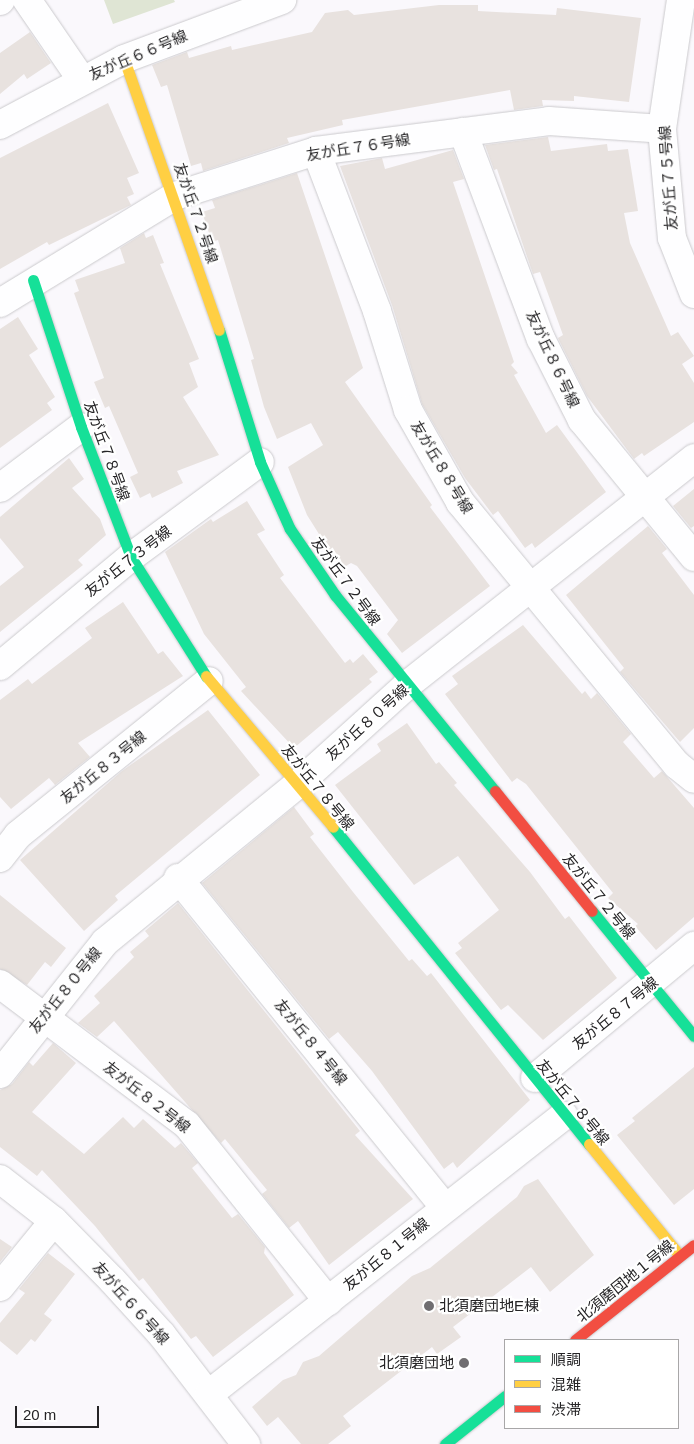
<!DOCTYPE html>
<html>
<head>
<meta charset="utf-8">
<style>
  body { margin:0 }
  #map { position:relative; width:694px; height:1444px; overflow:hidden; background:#faf8fc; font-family:Helvetica,"Noto Sans JP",sans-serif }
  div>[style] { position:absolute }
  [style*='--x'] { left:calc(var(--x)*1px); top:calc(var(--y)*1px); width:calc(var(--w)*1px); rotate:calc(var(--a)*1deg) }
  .green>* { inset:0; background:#dfe5d4 }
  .building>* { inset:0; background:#e8e2df }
  .roads { filter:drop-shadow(0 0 1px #cbcacd) drop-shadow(0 0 1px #cbcacd) }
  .street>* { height:28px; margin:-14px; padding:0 14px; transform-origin:14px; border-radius:14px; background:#fefeff }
  .fast>* { height:11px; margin:-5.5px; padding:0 5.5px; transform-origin:5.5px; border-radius:5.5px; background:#16e098 }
  .slow>* { height:11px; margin:-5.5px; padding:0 5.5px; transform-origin:5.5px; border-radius:5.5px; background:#ffcf43 }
  .jam>* { height:11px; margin:-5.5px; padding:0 5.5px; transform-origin:5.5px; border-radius:5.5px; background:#f24e42 }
  .dots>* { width:14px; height:14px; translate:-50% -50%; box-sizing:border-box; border:2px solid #fff; border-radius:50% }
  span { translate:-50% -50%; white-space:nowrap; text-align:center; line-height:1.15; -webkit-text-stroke:4.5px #fff; paint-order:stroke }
  .street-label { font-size:15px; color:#252426 }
  .poi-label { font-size:15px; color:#252426 }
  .left { translate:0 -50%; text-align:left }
  .right { translate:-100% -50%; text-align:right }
  .legend { position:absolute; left:504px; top:1339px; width:175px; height:90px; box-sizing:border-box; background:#fff; border:1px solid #a8a7a8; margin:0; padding:6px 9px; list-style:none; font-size:15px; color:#252426 }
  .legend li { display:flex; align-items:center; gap:10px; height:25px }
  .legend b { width:25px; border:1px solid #a8a7a8 }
  .scale { position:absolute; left:15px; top:1406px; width:84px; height:22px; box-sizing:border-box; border:2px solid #252426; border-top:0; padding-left:6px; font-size:15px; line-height:18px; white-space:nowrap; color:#252426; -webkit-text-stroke:4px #fff; paint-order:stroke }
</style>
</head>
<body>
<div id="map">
  <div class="green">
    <div style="clip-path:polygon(104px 0,174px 0,175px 2px,113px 24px)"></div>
  </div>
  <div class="building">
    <div style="clip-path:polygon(439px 5px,478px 5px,478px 11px,556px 15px,557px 8px,641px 18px,629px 102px,574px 96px,574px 101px,542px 100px,543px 106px,514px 110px,510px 90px,342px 120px,343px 125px,287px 138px,289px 143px,203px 171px,201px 163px,191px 166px,167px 85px,161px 87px,152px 65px,187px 52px,189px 58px,231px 46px,232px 50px,312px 32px,325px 13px,348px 10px,354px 15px)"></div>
    <div style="clip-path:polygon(30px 32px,51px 63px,27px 79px,24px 74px,0 94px,0 53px)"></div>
    <div style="clip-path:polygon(108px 103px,139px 173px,127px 178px,134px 194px,127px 197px,131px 205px,49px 245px,47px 242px,0 269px,0 158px)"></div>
    <div style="clip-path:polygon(548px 137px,551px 151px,607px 144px,608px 151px,628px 149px,638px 211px,624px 213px,630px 243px,671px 336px,678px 332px,694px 356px,682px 364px,694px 383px,694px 422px,644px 456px,642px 453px,634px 459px,587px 396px,558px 338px,563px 335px,540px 272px,533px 274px,497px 169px,494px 170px,485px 145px)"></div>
    <div style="clip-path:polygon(453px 150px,464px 179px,453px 182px,514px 362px,511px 365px,518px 373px,514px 375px,546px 433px,557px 425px,606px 492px,535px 548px,532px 543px,525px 548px,498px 511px,493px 515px,465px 478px,422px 404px,392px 305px,340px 166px,382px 158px,385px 169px)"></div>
    <div style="clip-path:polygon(297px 173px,363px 368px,345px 382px,432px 505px,430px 507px,490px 586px,402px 653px,387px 634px,398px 620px,357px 566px,351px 563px,341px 569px,307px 515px,288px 467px,323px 445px,311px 423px,277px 439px,264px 407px,251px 360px,254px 359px,218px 240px,212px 242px,202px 212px,215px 208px,212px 200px)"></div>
    <div style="clip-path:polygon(144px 233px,146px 238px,153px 235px,164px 263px,160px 264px,199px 359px,189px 363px,198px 387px,183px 397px,219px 455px,177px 471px,183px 483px,152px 498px,150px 493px,140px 498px,130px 477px,138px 473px,109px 406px,105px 408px,94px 382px,104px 378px,74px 293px,79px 291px,75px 280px,125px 263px,120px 248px)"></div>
    <div style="clip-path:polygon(18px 317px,38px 349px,29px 355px,55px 397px,47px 403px,52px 410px,0 448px,0 329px)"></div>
    <div style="clip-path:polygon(69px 458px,84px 479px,72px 488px,100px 519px,106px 535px,78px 560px,83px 565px,0 632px,0 586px,24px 567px,0 538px,0 517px)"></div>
    <div style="clip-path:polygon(694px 489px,694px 526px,691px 528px,673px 506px)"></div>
    <div style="clip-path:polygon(247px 501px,265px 530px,257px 534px,284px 575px,280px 578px,325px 637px,345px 663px,350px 659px,353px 663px,363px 654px,378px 672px,369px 679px,372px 682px,294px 748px,241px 691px,246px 687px,204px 634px,165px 552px,211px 519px,213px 522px)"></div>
    <div style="clip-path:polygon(648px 526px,667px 549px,662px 553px,694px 595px,694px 728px,680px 742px,620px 672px,624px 668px,566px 595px)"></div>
    <div style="clip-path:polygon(123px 602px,158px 654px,163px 651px,183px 676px,78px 743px,90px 757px,55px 785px,49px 778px,11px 809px,0 797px,0 700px,28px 679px,32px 684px,92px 638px,85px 628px)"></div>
    <div style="clip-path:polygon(523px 625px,582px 694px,585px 691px,591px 699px,597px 693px,631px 734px,623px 742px,654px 778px,662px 771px,694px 808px,694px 917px,656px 950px,635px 926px,638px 924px,608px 898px,613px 893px,526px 784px,517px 778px,512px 782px,445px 694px,458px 684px,452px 676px)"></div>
    <div style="clip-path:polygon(208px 710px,260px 775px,115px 896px,118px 900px,84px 931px,20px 860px,122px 771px)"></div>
    <div style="clip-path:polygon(407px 723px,436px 764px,439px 762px,457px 783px,454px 785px,530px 872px,565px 919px,569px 916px,617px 978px,543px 1040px,508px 1005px,501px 1010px,455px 953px,462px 948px,458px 943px,499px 910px,458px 856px,414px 885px,335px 785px,381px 751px,377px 744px)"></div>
    <div style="clip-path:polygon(294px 807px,314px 834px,310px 837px,353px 892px,409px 961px,412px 959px,427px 976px,431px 973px,530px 1100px,457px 1168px,453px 1162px,444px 1169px,372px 1071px,338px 1032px,329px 1039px,202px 883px)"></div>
    <div style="clip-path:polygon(0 895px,66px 948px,51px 967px,45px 962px,27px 985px,0 969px)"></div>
    <div style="clip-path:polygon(178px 903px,360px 1131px,355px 1135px,413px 1199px,329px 1265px,298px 1221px,289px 1228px,262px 1194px,267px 1190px,225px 1139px,221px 1143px,114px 1021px,97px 1037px,78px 1023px,100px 1003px,94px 996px,134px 957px,130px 952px,149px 936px,145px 931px)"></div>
    <div style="clip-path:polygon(53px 1043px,76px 1063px,32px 1112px,84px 1154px,123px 1117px,134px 1128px,143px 1119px,175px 1148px,181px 1143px,198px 1163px,192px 1168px,232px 1218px,238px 1214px,265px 1247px,264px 1253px,294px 1295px,213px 1357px,196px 1336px,191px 1339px,143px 1278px,139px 1281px,95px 1226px,42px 1170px,37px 1176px,0 1147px,0 1090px,12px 1084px,29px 1062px,33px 1066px)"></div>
    <div style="clip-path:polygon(694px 1067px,694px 1189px,674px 1205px,617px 1135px,635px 1121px,632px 1118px)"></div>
    <div style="clip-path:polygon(538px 1179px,594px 1255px,550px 1292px,531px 1267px,453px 1327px,461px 1337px,437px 1354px,432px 1347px,343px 1416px,351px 1426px,328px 1444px,301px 1444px,278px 1417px,267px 1426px,252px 1407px,283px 1380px,296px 1375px,303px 1362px,319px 1356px,412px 1276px,430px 1268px,517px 1197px,524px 1186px)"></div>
    <div style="clip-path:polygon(0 1239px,12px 1247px,0 1262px)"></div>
    <div style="clip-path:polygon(48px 1253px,75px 1274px,44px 1314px,52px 1320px,35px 1342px,31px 1339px,17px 1355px,0 1341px,0 1323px,25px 1293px,19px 1289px)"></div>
  </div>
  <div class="roads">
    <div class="street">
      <div style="--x:27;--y:0;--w:96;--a:55.6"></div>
      <div style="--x:681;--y:0;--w:130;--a:98.4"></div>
      <div style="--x:662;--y:129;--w:109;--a:84.8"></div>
      <div style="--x:672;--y:238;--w:60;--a:68.6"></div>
      <div style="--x:0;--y:1;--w:1;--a:-45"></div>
      <div style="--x:0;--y:125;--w:140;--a:-28"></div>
      <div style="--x:124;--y:59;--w:169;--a:-20.5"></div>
      <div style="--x:463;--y:132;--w:221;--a:69.4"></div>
      <div style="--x:541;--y:339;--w:91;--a:63.2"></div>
      <div style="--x:582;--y:420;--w:177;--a:50.7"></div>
      <div style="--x:316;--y:151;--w:171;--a:69.1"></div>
      <div style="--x:377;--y:311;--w:104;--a:72.6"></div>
      <div style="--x:408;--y:410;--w:106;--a:60.5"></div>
      <div style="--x:460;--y:502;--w:341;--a:50.5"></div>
      <div style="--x:677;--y:765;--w:22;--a:39"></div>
      <div style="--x:0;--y:303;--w:205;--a:-31.4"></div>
      <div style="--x:175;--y:196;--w:148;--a:-17.7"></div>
      <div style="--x:316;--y:151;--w:235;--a:-7.3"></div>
      <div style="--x:549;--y:121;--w:113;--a:4"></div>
      <div style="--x:0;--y:488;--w:101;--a:-37"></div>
      <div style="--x:0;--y:666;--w:170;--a:-39.8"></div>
      <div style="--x:131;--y:557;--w:160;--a:-36.4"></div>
      <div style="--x:0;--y:858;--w:29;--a:-52"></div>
      <div style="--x:18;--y:835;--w:245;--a:-38.9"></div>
      <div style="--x:178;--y:878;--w:422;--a:51"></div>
      <div style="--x:0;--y:984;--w:234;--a:37"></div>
      <div style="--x:187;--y:1125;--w:226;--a:51.3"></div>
      <div style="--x:0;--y:1074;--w:169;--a:-51.5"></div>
      <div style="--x:105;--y:942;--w:249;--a:-39.3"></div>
      <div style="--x:298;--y:784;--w:147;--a:-42.2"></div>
      <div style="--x:407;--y:685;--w:366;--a:-38.3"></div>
      <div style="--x:535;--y:1078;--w:207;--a:-39.7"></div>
      <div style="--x:0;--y:1179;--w:68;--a:37.9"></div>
      <div style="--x:54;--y:1221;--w:83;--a:45.5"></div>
      <div style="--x:112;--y:1280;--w:74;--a:47.7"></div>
      <div style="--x:162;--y:1335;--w:138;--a:52.4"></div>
      <div style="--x:0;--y:1287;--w:85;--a:-50.7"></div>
      <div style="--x:209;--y:1394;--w:451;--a:-38.1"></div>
    </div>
    <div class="fast">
      <div style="--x:33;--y:280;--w:155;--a:71.9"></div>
      <div style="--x:81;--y:427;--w:139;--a:69"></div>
      <div style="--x:131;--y:557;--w:141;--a:57.8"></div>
      <div style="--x:219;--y:330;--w:138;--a:72.7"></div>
      <div style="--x:260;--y:462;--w:73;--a:65.9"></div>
      <div style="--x:290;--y:529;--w:80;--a:55.7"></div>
      <div style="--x:335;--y:595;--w:253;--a:50.8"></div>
      <div style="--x:333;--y:827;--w:407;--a:51.1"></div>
      <div style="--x:592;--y:911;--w:161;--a:50.8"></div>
      <div style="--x:445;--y:1444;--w:77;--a:-38.7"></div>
    </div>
    <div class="slow">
      <div style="--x:124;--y:59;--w:287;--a:70.7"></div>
      <div style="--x:206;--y:676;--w:197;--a:49.9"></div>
      <div style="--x:589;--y:1144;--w:144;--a:50.9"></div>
    </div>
    <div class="jam">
      <div style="--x:495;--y:791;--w:154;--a:51.1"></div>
      <div style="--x:575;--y:1340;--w:152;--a:-38.6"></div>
    </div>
  </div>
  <div class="dots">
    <div style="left:429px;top:1306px;background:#706e71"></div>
    <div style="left:464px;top:1363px;background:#706e71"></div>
  </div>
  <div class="street-label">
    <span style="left:138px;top:55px;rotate:-23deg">友が丘６６号線</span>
    <span style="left:358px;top:147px;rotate:-9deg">友が丘７６号線</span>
    <span style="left:668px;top:178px;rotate:-94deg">友が丘７５号線</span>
    <span style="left:196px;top:213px;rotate:71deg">友が丘７２号線</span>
    <span style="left:553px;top:359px;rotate:65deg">友が丘８６号線</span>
    <span style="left:107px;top:451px;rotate:70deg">友が丘７８号線</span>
    <span style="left:442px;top:467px;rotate:59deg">友が丘８８号線</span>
    <span style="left:128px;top:561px;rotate:-38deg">友が丘７３号線</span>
    <span style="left:346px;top:581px;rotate:54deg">友が丘７２号線</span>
    <span style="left:367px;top:722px;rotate:-42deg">友が丘８０号線</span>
    <span style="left:103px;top:767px;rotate:-39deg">友が丘８３号線</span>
    <span style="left:318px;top:787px;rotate:51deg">友が丘７８号線</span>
    <span style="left:599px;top:896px;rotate:51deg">友が丘７２号線</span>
    <span style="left:65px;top:990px;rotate:-51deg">友が丘８０号線</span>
    <span style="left:615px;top:1013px;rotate:-39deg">友が丘８７号線</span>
    <span style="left:311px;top:1042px;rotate:51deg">友が丘８４号線</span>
    <span style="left:147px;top:1097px;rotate:38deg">友が丘８２号線</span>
    <span style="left:573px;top:1102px;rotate:51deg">友が丘７８号線</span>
    <span style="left:386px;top:1254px;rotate:-39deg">友が丘８１号線</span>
    <span style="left:625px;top:1281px;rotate:-39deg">北須磨団地１号線</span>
    <span style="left:131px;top:1303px;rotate:48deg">友が丘６６号線</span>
  </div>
  <div class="poi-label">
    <span class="left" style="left:439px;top:1306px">北須磨団地E棟</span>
    <span class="right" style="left:454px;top:1363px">北須磨団地</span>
  </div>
  <ul class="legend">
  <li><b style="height:6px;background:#16e098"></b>順調</li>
  <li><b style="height:6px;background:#ffcf43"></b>混雑</li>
  <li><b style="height:6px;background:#f24e42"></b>渋滞</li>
  </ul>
  <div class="scale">20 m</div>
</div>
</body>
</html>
